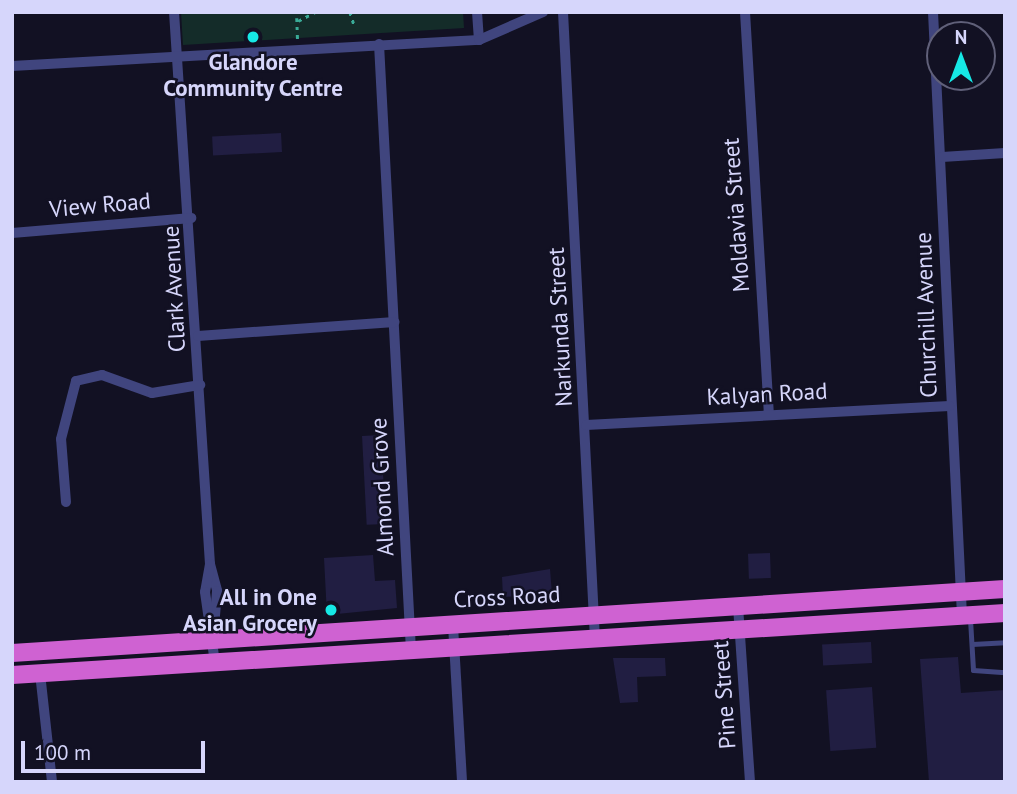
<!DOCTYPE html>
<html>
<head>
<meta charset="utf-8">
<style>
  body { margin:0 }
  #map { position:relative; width:1017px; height:794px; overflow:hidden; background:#121123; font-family:"PT Sans",sans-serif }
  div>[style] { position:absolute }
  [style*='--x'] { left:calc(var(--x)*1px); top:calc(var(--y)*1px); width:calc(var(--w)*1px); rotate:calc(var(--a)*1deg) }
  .green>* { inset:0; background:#142c29 }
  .building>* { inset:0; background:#211e42; transform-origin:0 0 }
  .path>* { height:2.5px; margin-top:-1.25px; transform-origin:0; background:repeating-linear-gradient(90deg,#3aab97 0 3.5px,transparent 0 8.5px) }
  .service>* { height:5px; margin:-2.5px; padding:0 2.5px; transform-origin:2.5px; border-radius:2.5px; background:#40457e }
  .minor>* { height:10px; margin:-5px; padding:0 5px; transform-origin:5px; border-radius:5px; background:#40457e }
  .trunk>* { height:18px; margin:-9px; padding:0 9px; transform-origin:9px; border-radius:9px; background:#cf62d2 }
  .dots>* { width:19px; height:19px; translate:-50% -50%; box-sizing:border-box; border:4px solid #121123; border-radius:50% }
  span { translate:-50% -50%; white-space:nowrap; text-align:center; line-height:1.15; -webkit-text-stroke:5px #121123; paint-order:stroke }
  .poi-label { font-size:23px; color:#d6d6fb; font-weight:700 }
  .right { translate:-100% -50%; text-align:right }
  .street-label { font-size:23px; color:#d6d6fb }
  .frame { position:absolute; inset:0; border:14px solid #d6d6fb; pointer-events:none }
  .north { position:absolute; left:926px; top:21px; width:70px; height:70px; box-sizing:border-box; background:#121123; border:2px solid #606079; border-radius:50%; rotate:0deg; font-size:19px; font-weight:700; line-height:28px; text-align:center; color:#d6d6fb }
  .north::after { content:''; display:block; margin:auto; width:24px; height:32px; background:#16e8e5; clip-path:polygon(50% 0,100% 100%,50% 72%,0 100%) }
  .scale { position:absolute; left:21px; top:741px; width:184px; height:32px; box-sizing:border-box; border:4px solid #d6d6fb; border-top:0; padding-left:9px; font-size:21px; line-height:24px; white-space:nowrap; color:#d6d6fb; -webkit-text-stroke:5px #121123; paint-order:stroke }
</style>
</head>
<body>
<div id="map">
  <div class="green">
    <div style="clip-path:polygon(181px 12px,463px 12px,464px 28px,183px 45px)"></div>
  </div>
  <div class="building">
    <div style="left:281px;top:133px;width:19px;height:69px;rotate:87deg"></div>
    <div style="left:381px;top:435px;width:89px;height:19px;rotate:87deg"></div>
    <div style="left:770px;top:553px;width:25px;height:22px;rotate:88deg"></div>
    <div style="clip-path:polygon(373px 555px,375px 581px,395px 580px,397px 608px,327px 615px,324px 558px)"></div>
    <div style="clip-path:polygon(550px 569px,552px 594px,503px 597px,502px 577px)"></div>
    <div style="left:871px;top:642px;width:21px;height:49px;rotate:87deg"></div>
    <div style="clip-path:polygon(958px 657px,961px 693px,1005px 690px,1005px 782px,929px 782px,920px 659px)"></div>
    <div style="clip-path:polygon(613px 658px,665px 658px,666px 676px,637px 677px,638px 702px,620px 703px)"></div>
    <div style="left:872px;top:687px;width:61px;height:46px;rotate:86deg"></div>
  </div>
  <div class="path">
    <div style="--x:350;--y:12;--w:16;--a:72"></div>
    <div style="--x:297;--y:18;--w:23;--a:88"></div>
    <div style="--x:298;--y:21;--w:19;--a:-28"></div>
  </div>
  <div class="service">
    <div style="--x:970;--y:619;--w:51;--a:86.6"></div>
    <div style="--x:973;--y:670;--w:32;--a:4"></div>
    <div style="--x:972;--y:644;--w:33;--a:-3"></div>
  </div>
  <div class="minor">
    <div style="--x:174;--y:12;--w:553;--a:86.27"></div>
    <div style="--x:210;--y:564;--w:28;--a:75"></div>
    <div style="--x:217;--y:591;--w:49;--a:94.7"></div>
    <div style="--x:477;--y:12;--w:28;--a:86"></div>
    <div style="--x:563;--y:12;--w:628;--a:87.08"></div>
    <div style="--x:745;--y:12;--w:403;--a:86.6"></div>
    <div style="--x:933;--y:12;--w:605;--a:87.25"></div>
    <div style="--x:379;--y:44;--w:607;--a:86.98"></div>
    <div style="--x:12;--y:66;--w:468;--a:-3.2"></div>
    <div style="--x:479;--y:40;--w:70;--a:-23.6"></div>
    <div style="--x:942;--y:157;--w:63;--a:-3.6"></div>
    <div style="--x:12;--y:233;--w:180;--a:-4.8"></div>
    <div style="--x:198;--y:336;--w:197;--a:-4.1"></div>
    <div style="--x:586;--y:425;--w:364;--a:-3"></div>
    <div style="--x:66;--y:502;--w:63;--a:-94.5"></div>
    <div style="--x:61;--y:439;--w:60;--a:-75.5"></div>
    <div style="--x:76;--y:381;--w:27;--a:-13"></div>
    <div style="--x:102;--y:375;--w:53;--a:19.8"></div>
    <div style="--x:152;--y:393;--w:49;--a:-9.5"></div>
    <div style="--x:210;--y:564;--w:28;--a:100"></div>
    <div style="--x:205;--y:592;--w:72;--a:82"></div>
    <div style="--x:738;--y:606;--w:176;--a:86.1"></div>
    <div style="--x:453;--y:625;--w:157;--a:86.7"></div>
    <div style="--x:40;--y:673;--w:110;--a:83.7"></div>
  </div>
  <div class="trunk">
    <div style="--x:12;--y:653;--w:995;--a:-3.69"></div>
    <div style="--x:12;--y:675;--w:995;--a:-3.57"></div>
  </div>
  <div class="dots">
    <div style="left:253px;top:37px;background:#16e8e5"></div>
    <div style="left:331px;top:610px;background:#16e8e5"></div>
  </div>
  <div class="poi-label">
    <span style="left:253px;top:75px">Glandore<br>Community Centre</span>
    <span class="right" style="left:317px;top:610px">All in One<br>Asian Grocery</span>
  </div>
  <div class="street-label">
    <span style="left:100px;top:205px;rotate:-5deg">View Road</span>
    <span style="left:736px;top:215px;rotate:-94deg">Moldavia Street</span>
    <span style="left:174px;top:289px;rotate:-93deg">Clark Avenue</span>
    <span style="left:926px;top:315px;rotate:-92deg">Churchill Avenue</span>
    <span style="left:560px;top:327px;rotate:-93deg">Narkunda Street</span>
    <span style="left:767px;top:394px;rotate:-3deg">Kalyan Road</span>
    <span style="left:382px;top:487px;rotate:-93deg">Almond Grove</span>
    <span style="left:507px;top:597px;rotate:-3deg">Cross Road</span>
    <span style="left:724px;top:695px;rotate:-94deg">Pine Street</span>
  </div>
  <div class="frame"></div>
  <div class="north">N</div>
  <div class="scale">100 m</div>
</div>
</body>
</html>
